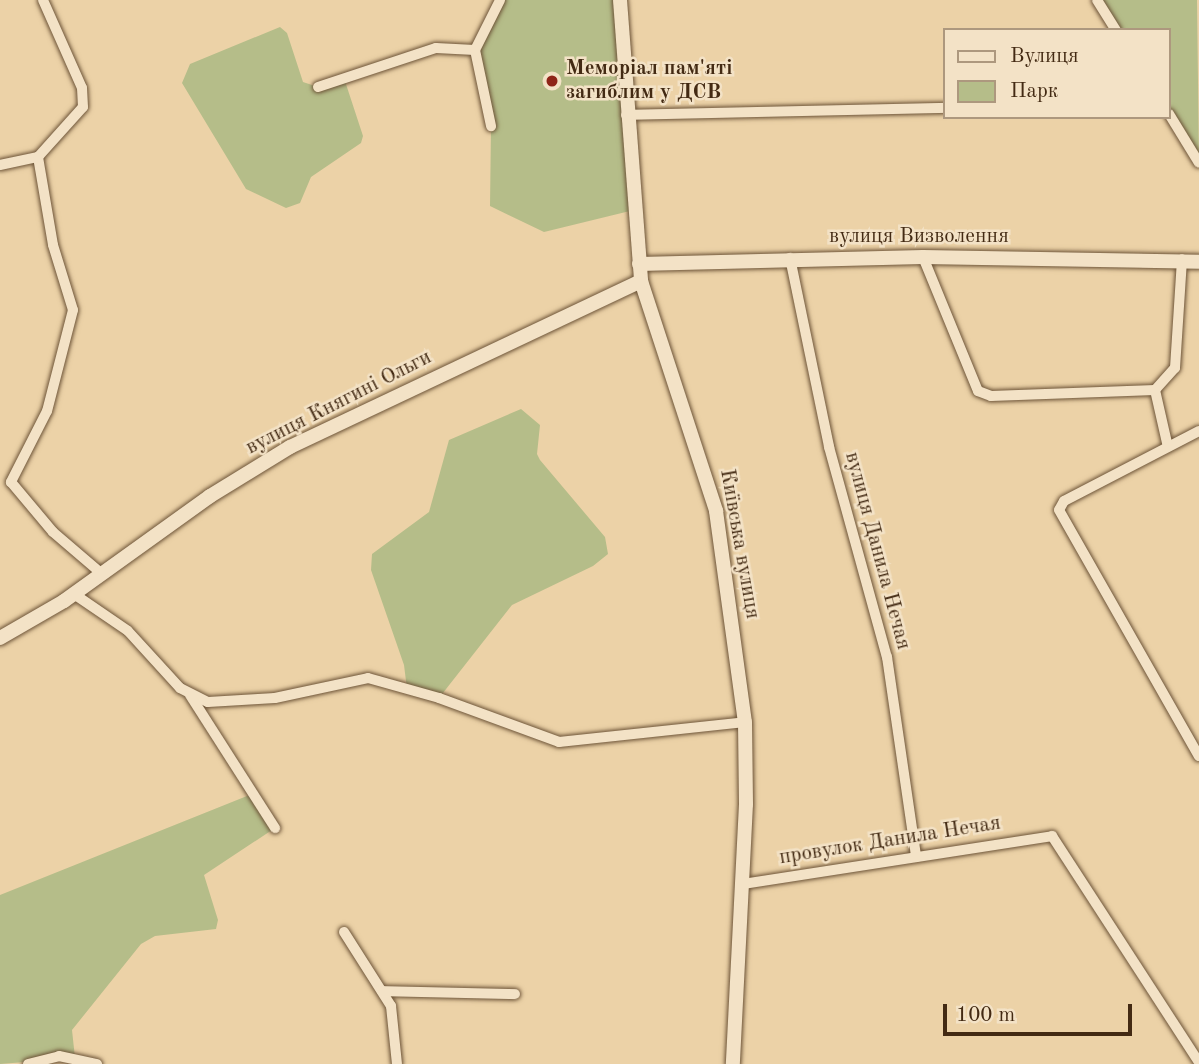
<!DOCTYPE html>
<html>
<head>
<meta charset="utf-8">
<style>
  body { margin:0 }
  #map { position:relative; width:1199px; height:1064px; overflow:hidden; background:#ecd2a7; font-family:"Old Standard TT",serif }
  div>[style] { position:absolute }
  [style*='--x'] { left:calc(var(--x)*1px); top:calc(var(--y)*1px); width:calc(var(--w)*1px); rotate:calc(var(--a)*1deg) }
  .green>* { inset:0; background:#b5bd89 }
  .roads { filter:drop-shadow(0 0 2px #6d5438) drop-shadow(0 0 2px #6d5438) }
  .minor>* { height:10px; margin:-5px; padding:0 5px; transform-origin:5px; border-radius:5px; background:#f3e2c6 }
  .tertiary>* { height:14px; margin:-7px; padding:0 7px; transform-origin:7px; border-radius:7px; background:#f3e2c6 }
  .dots>* { width:19px; height:19px; translate:-50% -50%; box-sizing:border-box; border:4px solid #f3e2c6; border-radius:50% }
  span { translate:-50% -50%; white-space:nowrap; text-align:center; line-height:1.15; -webkit-text-stroke:5px #f3e2c6; paint-order:stroke }
  .poi-label { font-size:21px; color:#432a13; font-weight:700 }
  .left { translate:0 -50%; text-align:left }
  .street-label { font-size:21px; color:#432a13 }
  .legend { position:absolute; left:943px; top:28px; width:228px; height:91px; box-sizing:border-box; background:#f3e2c6; border:2px solid #ad987e; margin:0; padding:9px 12px; list-style:none; font-size:21px; color:#432a13 }
  .legend li { display:flex; align-items:center; gap:14px; height:35px }
  .legend b { width:35px; border:2px solid #ad987e }
  .scale { position:absolute; left:943px; top:1004px; width:189px; height:32px; box-sizing:border-box; border:4px solid #432a13; border-top:0; padding-left:9px; font-size:21px; line-height:24px; white-space:nowrap; color:#432a13; -webkit-text-stroke:5px #f3e2c6; paint-order:stroke }
</style>
</head>
<body>
<div id="map">
  <div class="green">
    <div style="clip-path:polygon(500px 0,620px 0,634px 210px,544px 232px,490px 206px,491px 126px,475px 50px)"></div>
    <div style="clip-path:polygon(1097px 0,1197px 0,1199px 163px,1169px 114px,1169px 30px,1116px 30px)"></div>
    <div style="clip-path:polygon(280px 27px,287px 33px,303px 82px,318px 87px,344px 78px,363px 136px,361px 143px,311px 177px,300px 203px,286px 208px,246px 189px,182px 83px,190px 64px)"></div>
    <div style="clip-path:polygon(521px 409px,540px 425px,537px 454px,540px 460px,605px 537px,608px 554px,593px 566px,512px 605px,439px 698px,407px 689px,404px 665px,371px 570px,372px 554px,429px 512px,449px 440px)"></div>
    <div style="clip-path:polygon(252px 794px,275px 828px,204px 875px,218px 920px,216px 929px,155px 936px,141px 944px,72px 1030px,75px 1058px,0 1064px,0 895px)"></div>
  </div>
  <div class="roads">
    <div class="minor">
      <div style="--x:1097;--y:0;--w:36;--a:58"></div>
      <div style="--x:475;--y:50;--w:78;--a:78.1"></div>
      <div style="--x:318;--y:87;--w:124;--a:-18.3"></div>
      <div style="--x:436;--y:48;--w:39;--a:3"></div>
      <div style="--x:475;--y:50;--w:56;--a:-63.4"></div>
      <div style="--x:1169;--y:114;--w:57;--a:58.5"></div>
      <div style="--x:626;--y:115;--w:319;--a:-1.3"></div>
      <div style="--x:38;--y:157;--w:89;--a:80.3"></div>
      <div style="--x:53;--y:245;--w:68;--a:72.9"></div>
      <div style="--x:73;--y:310;--w:104;--a:104.4"></div>
      <div style="--x:47;--y:411;--w:80;--a:116.9"></div>
      <div style="--x:11;--y:482;--w:65;--a:50"></div>
      <div style="--x:53;--y:532;--w:65;--a:40.6"></div>
      <div style="--x:0;--y:165;--w:39;--a:-12"></div>
      <div style="--x:38;--y:157;--w:67;--a:-48"></div>
      <div style="--x:83;--y:107;--w:19;--a:-93"></div>
      <div style="--x:82;--y:88;--w:96;--a:-113.9"></div>
      <div style="--x:923;--y:257;--w:145;--a:67.7"></div>
      <div style="--x:978;--y:391;--w:14;--a:21"></div>
      <div style="--x:991;--y:396;--w:164;--a:-2.1"></div>
      <div style="--x:1155;--y:390;--w:30;--a:-48"></div>
      <div style="--x:1175;--y:368;--w:109;--a:-86.3"></div>
      <div style="--x:790;--y:258;--w:193;--a:78.3"></div>
      <div style="--x:829;--y:447;--w:218;--a:74.6"></div>
      <div style="--x:887;--y:657;--w:202;--a:81.7"></div>
      <div style="--x:1155;--y:390;--w:58;--a:77.2"></div>
      <div style="--x:1199;--y:431;--w:152;--a:152.6"></div>
      <div style="--x:1064;--y:501;--w:10;--a:119"></div>
      <div style="--x:1059;--y:510;--w:283;--a:60.4"></div>
      <div style="--x:74;--y:594;--w:65;--a:34.4"></div>
      <div style="--x:128;--y:631;--w:77;--a:47.6"></div>
      <div style="--x:180;--y:688;--w:31;--a:27"></div>
      <div style="--x:208;--y:702;--w:67;--a:-3.4"></div>
      <div style="--x:275;--y:698;--w:95;--a:-12.1"></div>
      <div style="--x:368;--y:678;--w:74;--a:15.7"></div>
      <div style="--x:439;--y:698;--w:128;--a:20.1"></div>
      <div style="--x:559;--y:742;--w:187;--a:-6.1"></div>
      <div style="--x:190;--y:695;--w:158;--a:57.4"></div>
      <div style="--x:743;--y:884;--w:313;--a:-8.8"></div>
      <div style="--x:1052;--y:836;--w:270;--a:57"></div>
      <div style="--x:344;--y:932;--w:88;--a:57.6"></div>
      <div style="--x:391;--y:1006;--w:58;--a:84.1"></div>
      <div style="--x:382;--y:991;--w:133;--a:1.3"></div>
      <div style="--x:28;--y:1064;--w:32;--a:-14"></div>
      <div style="--x:59;--y:1056;--w:39;--a:12"></div>
    </div>
    <div class="tertiary">
      <div style="--x:620;--y:0;--w:282;--a:85.7"></div>
      <div style="--x:641;--y:281;--w:242;--a:71.9"></div>
      <div style="--x:716;--y:511;--w:213;--a:82.2"></div>
      <div style="--x:745;--y:722;--w:82;--a:89.3"></div>
      <div style="--x:746;--y:804;--w:260;--a:92.9"></div>
      <div style="--x:639;--y:264;--w:284;--a:-1.4"></div>
      <div style="--x:923;--y:257;--w:276;--a:1"></div>
      <div style="--x:0;--y:638;--w:74;--a:-30"></div>
      <div style="--x:64;--y:601;--w:180;--a:-35.7"></div>
      <div style="--x:210;--y:496;--w:94;--a:-31.5"></div>
      <div style="--x:290;--y:447;--w:388;--a:-25.3"></div>
    </div>
  </div>
  <div class="dots">
    <div style="left:552px;top:81px;background:#8f2418"></div>
  </div>
  <div class="poi-label">
    <span class="left" style="left:566px;top:81px">Меморіал пам'яті<br>загиблим у ДСВ</span>
  </div>
  <div class="street-label">
    <span style="left:919px;top:237px">вулиця Визволення</span>
    <span style="left:339px;top:403px;rotate:-27deg">вулиця Княгині Ольги</span>
    <span style="left:739px;top:544px;rotate:80deg">Київська вулиця</span>
    <span style="left:877px;top:551px;rotate:75deg">вулиця Данила Нечая</span>
    <span style="left:890px;top:841px;rotate:-9deg">провулок Данила Нечая</span>
  </div>
  <ul class="legend">
  <li><b style="height:9px;background:#f3e2c6"></b>Вулиця</li>
  <li><b style="height:19px;background:#b5bd89"></b>Парк</li>
  </ul>
  <div class="scale">100 m</div>
</div>
</body>
</html>
